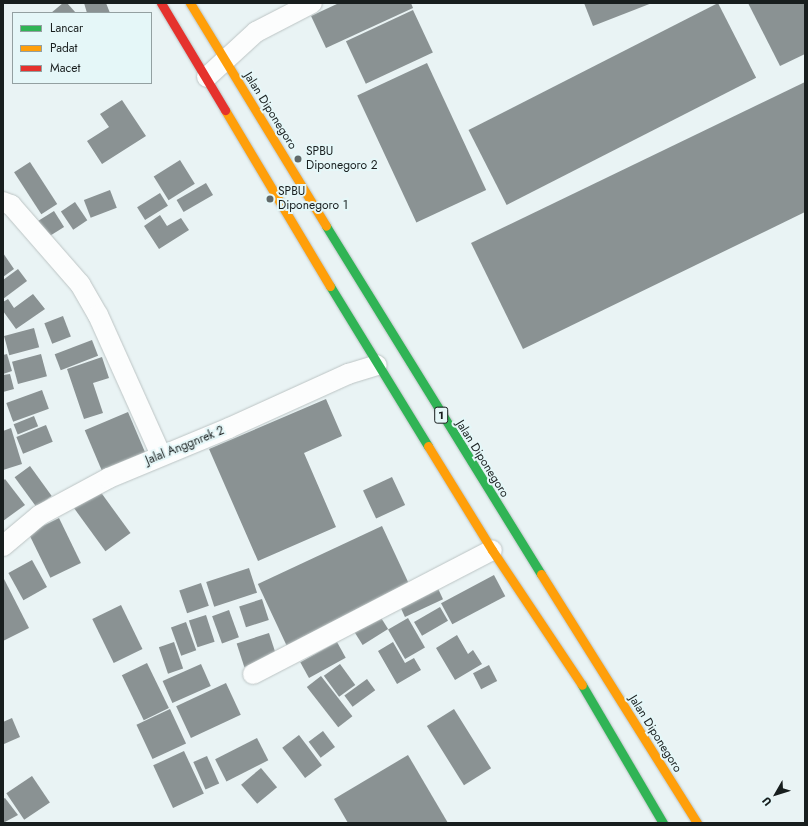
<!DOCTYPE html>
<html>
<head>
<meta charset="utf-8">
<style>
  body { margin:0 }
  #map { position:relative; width:808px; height:826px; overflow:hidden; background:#e9f3f4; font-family:Jost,sans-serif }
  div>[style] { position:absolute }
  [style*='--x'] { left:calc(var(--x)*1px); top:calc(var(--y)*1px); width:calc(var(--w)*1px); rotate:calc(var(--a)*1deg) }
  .building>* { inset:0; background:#8a9293; transform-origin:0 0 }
  .roads { filter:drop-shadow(0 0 1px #bcc4c4) drop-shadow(0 0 1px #bcc4c4) }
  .street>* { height:20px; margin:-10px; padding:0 10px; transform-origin:10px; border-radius:10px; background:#fcfdfd }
  .fast>* { height:9px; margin:-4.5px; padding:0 4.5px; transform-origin:4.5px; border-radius:4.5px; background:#30b455 }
  .slow>* { height:9px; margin:-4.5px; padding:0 4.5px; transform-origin:4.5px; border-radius:4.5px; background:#ff9f0a }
  .jam>* { height:9px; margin:-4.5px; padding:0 4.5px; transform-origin:4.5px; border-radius:4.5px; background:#e5322d }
  .dots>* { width:11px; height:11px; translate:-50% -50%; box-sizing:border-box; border:2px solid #e5f7f8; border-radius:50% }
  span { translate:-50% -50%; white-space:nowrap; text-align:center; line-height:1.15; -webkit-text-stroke:4px #e5f7f8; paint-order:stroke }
  .shield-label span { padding:1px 3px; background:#e5f7f8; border:1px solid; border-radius:3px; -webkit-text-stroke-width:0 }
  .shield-label { font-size:11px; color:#181e1e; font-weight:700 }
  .street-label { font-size:12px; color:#181e1e }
  .poi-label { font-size:12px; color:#181e1e }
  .left { translate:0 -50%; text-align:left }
  .frame { position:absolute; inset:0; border:4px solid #181e1e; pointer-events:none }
  .legend { position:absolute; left:12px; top:12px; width:140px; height:72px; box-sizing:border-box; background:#e5f7f8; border:1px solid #93a0a1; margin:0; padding:5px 7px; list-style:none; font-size:12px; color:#181e1e }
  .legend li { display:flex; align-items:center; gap:8px; height:20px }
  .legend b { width:20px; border:1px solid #93a0a1 }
  .north { position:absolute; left:756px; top:774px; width:40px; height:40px; -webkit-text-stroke:3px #e5f7f8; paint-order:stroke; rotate:231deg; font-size:11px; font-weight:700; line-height:16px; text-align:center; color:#181e1e }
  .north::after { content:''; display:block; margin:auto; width:14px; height:18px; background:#181e1e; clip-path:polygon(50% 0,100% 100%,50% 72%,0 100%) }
</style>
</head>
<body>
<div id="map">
  <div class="building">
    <div style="clip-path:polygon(63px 3px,67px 3px,76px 13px,51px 13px)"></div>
    <div style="clip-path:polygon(84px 3px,106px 3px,110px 13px,87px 13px)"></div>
    <div style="clip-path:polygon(339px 3px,411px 3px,413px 8px,326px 48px,311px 16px)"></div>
    <div style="clip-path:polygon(584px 3px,652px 3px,593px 26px)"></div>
    <div style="left:718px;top:3px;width:84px;height:280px;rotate:63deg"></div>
    <div style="clip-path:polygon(748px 3px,805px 3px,805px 54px,780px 66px)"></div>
    <div style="left:413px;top:10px;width:47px;height:74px;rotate:65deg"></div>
    <div style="left:427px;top:63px;width:140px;height:77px;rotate:65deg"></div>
    <div style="clip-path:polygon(805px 82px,805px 212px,523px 349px,471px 243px)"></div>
    <div style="clip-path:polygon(122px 100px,146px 136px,102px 164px,87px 141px,109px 127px,100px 114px)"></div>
    <div style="left:180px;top:160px;width:28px;height:31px;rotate:58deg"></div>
    <div style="left:30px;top:162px;width:50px;height:19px;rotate:57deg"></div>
    <div style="left:206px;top:183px;width:14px;height:34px;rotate:60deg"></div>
    <div style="left:110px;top:190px;width:19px;height:28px;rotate:69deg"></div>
    <div style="left:160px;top:193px;width:15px;height:27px;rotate:58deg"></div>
    <div style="left:75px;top:202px;width:22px;height:17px;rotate:56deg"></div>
    <div style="left:54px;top:211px;width:19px;height:25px;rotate:58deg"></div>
    <div style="clip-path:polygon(160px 215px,167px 226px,181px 218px,189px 230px,159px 249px,144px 226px)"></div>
    <div style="clip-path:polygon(3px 253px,14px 269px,3px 277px)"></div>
    <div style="clip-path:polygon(18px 269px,27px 281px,3px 299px,3px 280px)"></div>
    <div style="clip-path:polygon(33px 294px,45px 309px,16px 329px,3px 311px,3px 302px,8px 299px,14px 308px)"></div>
    <div style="left:63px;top:316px;width:22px;height:20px;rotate:69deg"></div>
    <div style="left:34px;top:328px;width:20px;height:31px;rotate:75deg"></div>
    <div style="left:92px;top:340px;width:17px;height:40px;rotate:69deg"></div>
    <div style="clip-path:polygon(7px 354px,12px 371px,3px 374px,3px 355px)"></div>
    <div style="left:41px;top:354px;width:23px;height:30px;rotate:75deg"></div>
    <div style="clip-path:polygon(102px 357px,109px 378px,93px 383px,103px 413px,84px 419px,67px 369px)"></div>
    <div style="clip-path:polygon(10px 374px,14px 389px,3px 392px,3px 375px)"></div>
    <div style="left:42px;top:390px;width:20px;height:38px;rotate:70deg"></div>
    <div style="clip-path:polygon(326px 399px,342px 436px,304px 453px,336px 527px,258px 561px,209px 449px)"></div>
    <div style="left:128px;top:412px;width:48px;height:47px;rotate:67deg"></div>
    <div style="left:34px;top:416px;width:11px;height:22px;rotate:68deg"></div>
    <div style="left:46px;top:425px;width:18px;height:32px;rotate:68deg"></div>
    <div style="clip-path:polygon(11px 428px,22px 464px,3px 470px,3px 431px)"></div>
    <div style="left:30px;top:466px;width:37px;height:19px;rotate:54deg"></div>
    <div style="left:392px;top:477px;width:31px;height:32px;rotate:65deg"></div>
    <div style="clip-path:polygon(5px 479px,25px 505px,3px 521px,3px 481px)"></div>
    <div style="left:97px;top:487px;width:57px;height:31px;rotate:54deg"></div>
    <div style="left:59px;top:518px;width:50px;height:34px;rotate:64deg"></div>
    <div style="left:382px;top:526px;width:70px;height:137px;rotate:65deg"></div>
    <div style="left:32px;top:560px;width:31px;height:27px;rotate:61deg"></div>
    <div style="left:249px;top:568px;width:26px;height:45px;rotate:72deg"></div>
    <div style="left:494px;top:575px;width:24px;height:60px;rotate:62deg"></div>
    <div style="clip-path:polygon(3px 577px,29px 628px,3px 641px)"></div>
    <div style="left:435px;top:582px;width:19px;height:42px;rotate:65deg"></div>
    <div style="left:201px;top:583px;width:24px;height:23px;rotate:71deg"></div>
    <div style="left:262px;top:599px;width:22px;height:24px;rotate:72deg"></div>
    <div style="left:121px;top:605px;width:49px;height:32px;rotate:64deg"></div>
    <div style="left:440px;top:607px;width:16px;height:30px;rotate:60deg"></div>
    <div style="left:229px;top:610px;width:29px;height:18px;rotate:70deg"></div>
    <div style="left:378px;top:613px;width:19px;height:30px;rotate:58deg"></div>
    <div style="left:206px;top:615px;width:28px;height:18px;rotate:72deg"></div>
    <div style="left:408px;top:618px;width:34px;height:23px;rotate:60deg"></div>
    <div style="left:186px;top:622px;width:30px;height:16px;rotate:70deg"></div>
    <div style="left:269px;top:633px;width:25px;height:34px;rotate:72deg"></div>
    <div style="clip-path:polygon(457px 635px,468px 654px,473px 650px,482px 664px,455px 680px,436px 648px)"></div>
    <div style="left:174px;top:642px;width:28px;height:16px;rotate:71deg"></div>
    <div style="left:337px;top:642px;width:18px;height:42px;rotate:61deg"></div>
    <div style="clip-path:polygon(393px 642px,405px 663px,414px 658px,421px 670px,397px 684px,378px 651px)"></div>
    <div style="left:147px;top:663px;width:50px;height:28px;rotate:64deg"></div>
    <div style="left:201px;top:664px;width:24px;height:42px;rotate:66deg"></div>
    <div style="left:340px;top:664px;width:26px;height:20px;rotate:54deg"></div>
    <div style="left:489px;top:665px;width:18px;height:18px;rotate:63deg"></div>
    <div style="left:321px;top:676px;width:51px;height:18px;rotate:52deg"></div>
    <div style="left:367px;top:679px;width:14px;height:28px;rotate:54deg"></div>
    <div style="left:226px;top:683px;width:35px;height:55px;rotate:65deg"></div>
    <div style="left:170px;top:709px;width:38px;height:37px;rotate:65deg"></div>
    <div style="left:454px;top:709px;width:70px;height:32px;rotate:58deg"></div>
    <div style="clip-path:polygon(12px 718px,20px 737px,4px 744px,3px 722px)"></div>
    <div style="left:323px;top:731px;width:20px;height:18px;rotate:53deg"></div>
    <div style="left:299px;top:735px;width:38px;height:21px;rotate:53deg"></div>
    <div style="left:257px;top:738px;width:25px;height:47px;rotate:63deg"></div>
    <div style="left:184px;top:751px;width:47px;height:34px;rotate:65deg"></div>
    <div style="clip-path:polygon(408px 755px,448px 823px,348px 823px,334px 799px)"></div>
    <div style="left:207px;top:756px;width:30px;height:15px;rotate:66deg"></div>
    <div style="left:261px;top:768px;width:25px;height:26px;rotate:50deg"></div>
    <div style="left:32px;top:776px;width:32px;height:31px;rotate:56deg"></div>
    <div style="clip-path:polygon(5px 798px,18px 815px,3px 823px,3px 799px)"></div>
  </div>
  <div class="roads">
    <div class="street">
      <div style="--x:207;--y:77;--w:67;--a:-42.6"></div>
      <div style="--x:256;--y:32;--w:63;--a:-27.4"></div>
      <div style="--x:3;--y:202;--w:9;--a:21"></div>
      <div style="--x:11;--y:205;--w:105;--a:48.9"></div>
      <div style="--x:80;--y:284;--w:36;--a:60"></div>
      <div style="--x:98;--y:315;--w:154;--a:65.8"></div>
      <div style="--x:3;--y:546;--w:48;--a:-40"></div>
      <div style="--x:40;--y:515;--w:78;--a:-28.2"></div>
      <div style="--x:109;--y:478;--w:130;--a:-22.6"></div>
      <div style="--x:229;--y:428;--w:131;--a:-24.4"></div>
      <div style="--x:348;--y:374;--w:30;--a:-17"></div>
      <div style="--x:253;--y:674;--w:269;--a:-27.4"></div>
    </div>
    <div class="fast">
      <div style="--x:326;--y:226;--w:409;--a:58.3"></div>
      <div style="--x:330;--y:286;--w:188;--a:58.5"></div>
      <div style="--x:582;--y:685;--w:160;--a:59.6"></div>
    </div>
    <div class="slow">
      <div style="--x:190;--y:3;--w:261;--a:58.6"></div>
      <div style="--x:225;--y:110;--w:205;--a:59.2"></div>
      <div style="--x:428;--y:446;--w:122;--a:58.4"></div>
      <div style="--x:492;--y:550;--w:162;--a:56.3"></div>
      <div style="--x:541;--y:574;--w:294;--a:57.9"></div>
    </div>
    <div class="jam">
      <div style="--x:161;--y:3;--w:125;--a:59.1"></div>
    </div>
  </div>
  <div class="dots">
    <div style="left:298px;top:159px;background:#616969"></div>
    <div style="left:270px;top:199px;background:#616969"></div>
  </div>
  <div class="shield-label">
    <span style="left:441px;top:415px">1</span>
  </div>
  <div class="street-label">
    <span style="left:270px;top:111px;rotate:58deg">Jalan Diponegoro</span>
    <span style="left:185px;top:446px;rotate:-22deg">Jalal Anggnrek 2</span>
    <span style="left:482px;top:459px;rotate:58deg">Jalan Diponegoro</span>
    <span style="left:655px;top:734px;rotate:58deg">Jalan Diponegoro</span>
  </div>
  <div class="poi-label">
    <span class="left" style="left:306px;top:159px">SPBU<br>Diponegoro 2</span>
    <span class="left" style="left:278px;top:199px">SPBU<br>Diponegoro 1</span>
  </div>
  <div class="frame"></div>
  <ul class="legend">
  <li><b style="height:5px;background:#30b455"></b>Lancar</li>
  <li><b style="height:5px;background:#ff9f0a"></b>Padat</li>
  <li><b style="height:5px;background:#e5322d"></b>Macet</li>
  </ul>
  <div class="north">U</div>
</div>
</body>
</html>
